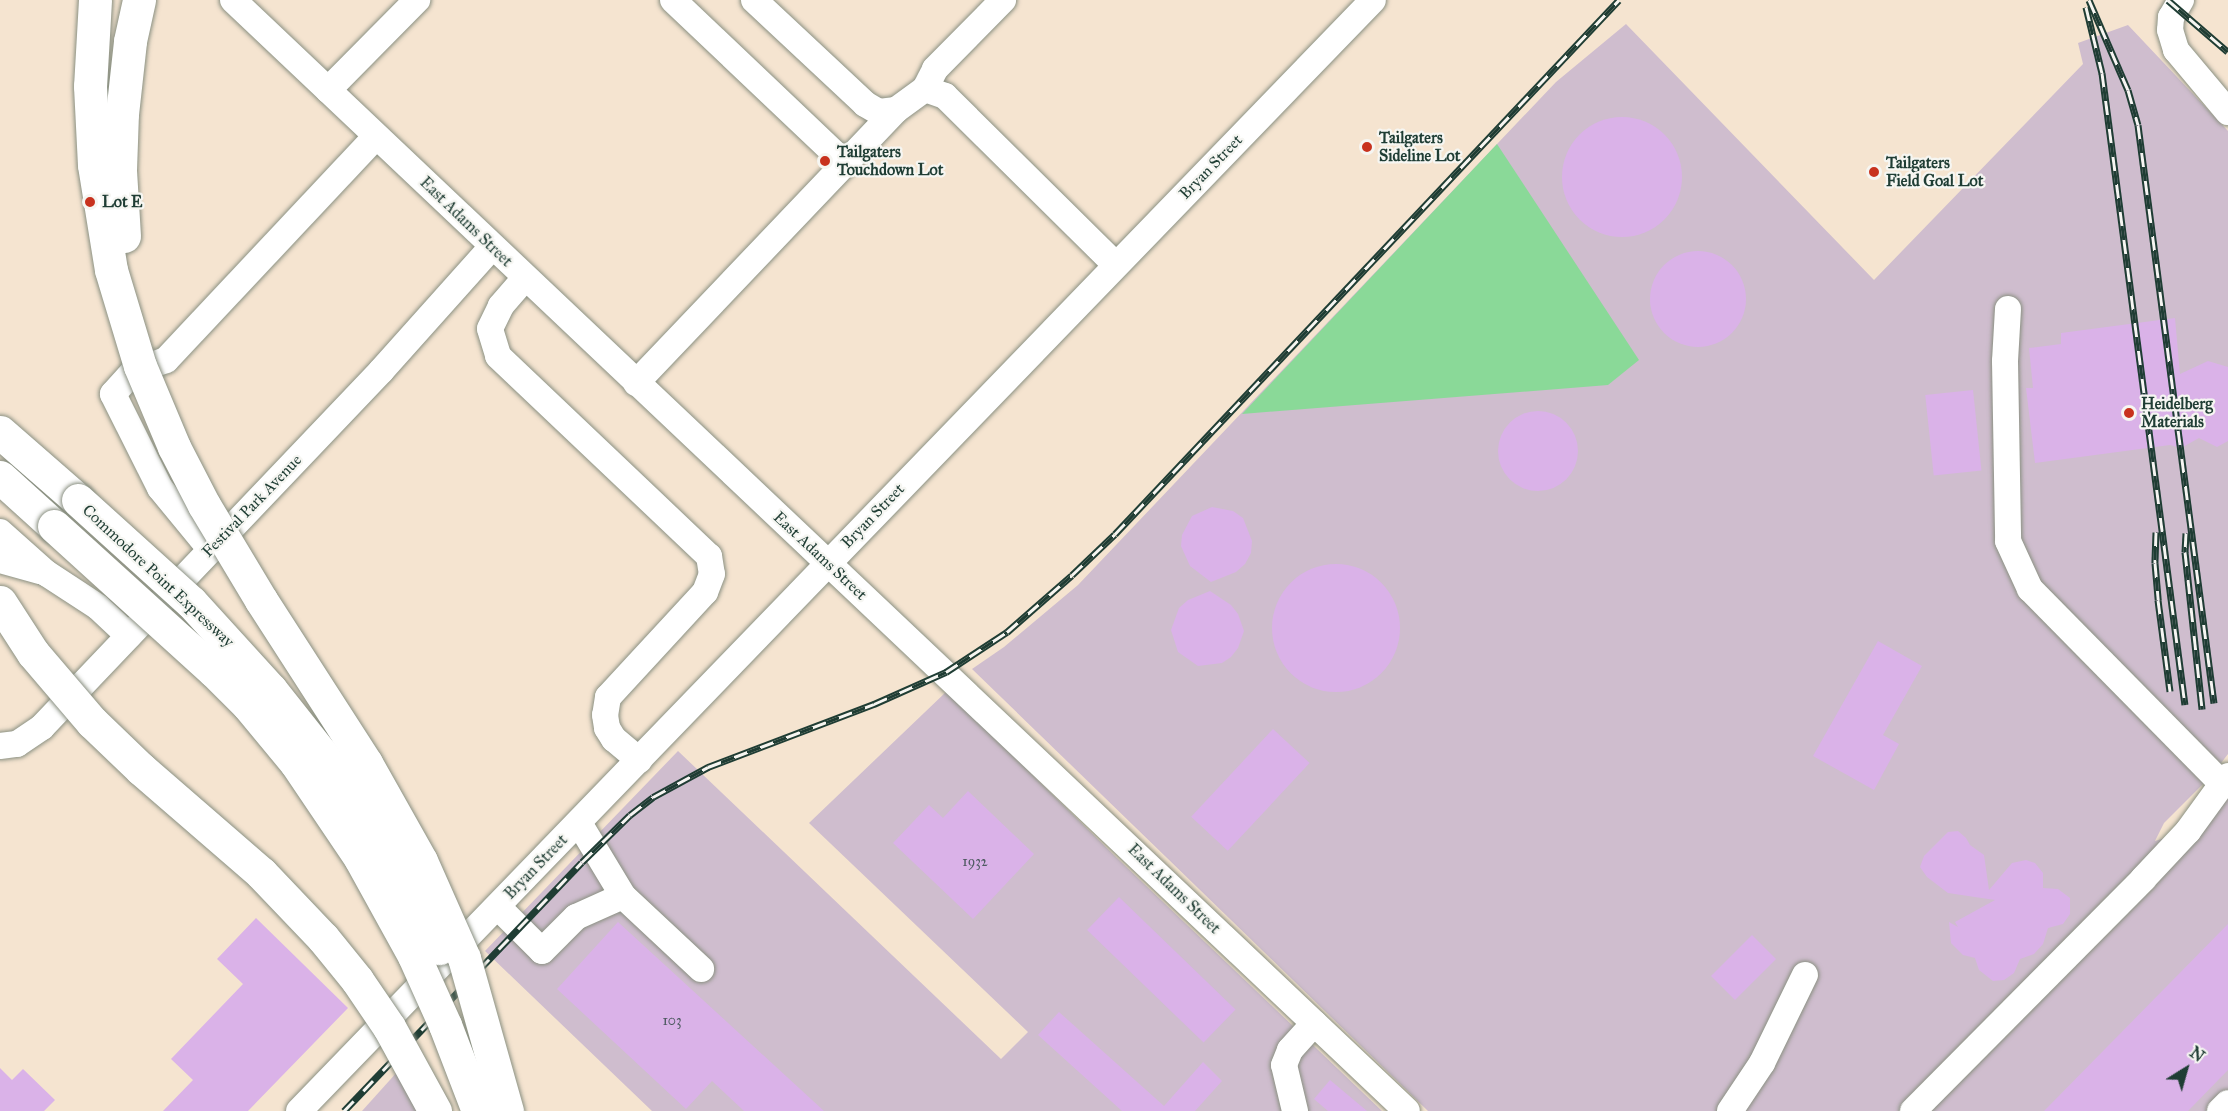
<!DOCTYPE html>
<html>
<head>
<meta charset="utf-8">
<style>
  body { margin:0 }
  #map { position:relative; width:2228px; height:1111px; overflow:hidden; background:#f5e4d0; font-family:"IM FELL Great Primer",serif }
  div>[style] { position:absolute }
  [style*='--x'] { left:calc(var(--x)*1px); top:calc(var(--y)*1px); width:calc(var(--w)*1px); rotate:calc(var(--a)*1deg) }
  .industrial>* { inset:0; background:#cfbdce }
  .green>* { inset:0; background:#8ad998 }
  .building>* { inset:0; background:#dab2e8; transform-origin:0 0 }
  .round { border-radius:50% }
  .roads { filter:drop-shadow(0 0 2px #8a9082) drop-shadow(0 0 2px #8a9082) }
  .minor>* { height:26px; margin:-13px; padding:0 13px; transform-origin:13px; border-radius:13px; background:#fff }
  .highway>* { height:33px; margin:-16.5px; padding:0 16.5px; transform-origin:16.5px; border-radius:16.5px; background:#fff }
  .rail>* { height:7px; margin-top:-3.5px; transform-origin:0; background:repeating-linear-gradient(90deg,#f6f6f2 0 14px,#1f3d34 0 28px); box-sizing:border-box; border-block:2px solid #1f3d34 }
  .bridges { filter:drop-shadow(0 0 2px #8a9082) drop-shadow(0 0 2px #8a9082) }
  .highway-bridge>* { height:33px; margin:-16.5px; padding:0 16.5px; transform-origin:16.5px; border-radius:16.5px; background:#fff }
  .dots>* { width:16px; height:16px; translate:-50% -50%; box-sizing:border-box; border:3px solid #f6f6f2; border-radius:50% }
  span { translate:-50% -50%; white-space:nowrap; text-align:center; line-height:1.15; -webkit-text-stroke:4.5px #f6f6f2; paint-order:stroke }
  .number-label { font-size:14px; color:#4e5a61 }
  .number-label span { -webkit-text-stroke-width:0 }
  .poi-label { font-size:16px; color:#1f3d34; font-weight:700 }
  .left { translate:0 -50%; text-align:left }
  .street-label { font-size:16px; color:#1f3d34 }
  .north { position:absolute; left:2156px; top:1039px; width:60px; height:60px; -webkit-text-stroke:4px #f6f6f2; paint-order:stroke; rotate:37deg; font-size:16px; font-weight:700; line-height:24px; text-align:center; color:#1f3d34 }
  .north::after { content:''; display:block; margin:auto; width:21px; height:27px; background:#1f3d34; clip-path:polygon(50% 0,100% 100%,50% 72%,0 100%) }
</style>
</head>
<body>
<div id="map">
  <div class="industrial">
    <div style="clip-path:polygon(1626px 24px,1874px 280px,2083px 64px,2078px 43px,2128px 25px,2228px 131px,2228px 754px,2211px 776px,2164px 823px,2155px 841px,2188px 831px,2228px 794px,2228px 1111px,1428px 1111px,972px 669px,1004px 647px,1078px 585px,1556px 82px)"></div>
    <div style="clip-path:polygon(947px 691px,1117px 858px,1382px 1111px,652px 1111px,485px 951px,678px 751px,1001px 1059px,1028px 1032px,809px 823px)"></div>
    <div style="clip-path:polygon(398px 1071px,441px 1111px,362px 1111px)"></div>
  </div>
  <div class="green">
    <div style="clip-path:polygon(1497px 144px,1639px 360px,1608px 385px,1242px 414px)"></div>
  </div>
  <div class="building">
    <div class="round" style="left:1562px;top:117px;width:120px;height:120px"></div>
    <div class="round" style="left:1650px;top:251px;width:96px;height:96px"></div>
    <div style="clip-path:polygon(2175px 318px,2180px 374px,2208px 361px,2228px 367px,2228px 441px,2217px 447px,2199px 438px,2181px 448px,2170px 445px,2035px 463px,2026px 388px,2033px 388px,2029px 348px,2061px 344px,2061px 333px)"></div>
    <div style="left:1973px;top:390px;width:81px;height:48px;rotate:84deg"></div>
    <div class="round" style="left:1498px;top:411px;width:80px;height:80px"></div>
    <div style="clip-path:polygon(1212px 507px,1233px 511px,1243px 518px,1252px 541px,1251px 553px,1245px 564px,1236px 572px,1211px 582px,1190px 566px,1181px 546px,1182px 535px,1192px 516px)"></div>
    <div class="round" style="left:1272px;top:564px;width:128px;height:128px"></div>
    <div style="clip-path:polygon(1210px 591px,1231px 605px,1238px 614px,1244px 631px,1238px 648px,1231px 657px,1222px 663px,1198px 666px,1178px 652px,1171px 630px,1179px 608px,1188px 600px)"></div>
    <div style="clip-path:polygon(1878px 641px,1922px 666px,1883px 735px,1899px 744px,1874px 790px,1813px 756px)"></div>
    <div style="left:1273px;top:729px;width:50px;height:120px;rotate:43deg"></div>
    <div style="clip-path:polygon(968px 791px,1034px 854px,973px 919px,893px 843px,929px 805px,943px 818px)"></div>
    <div style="clip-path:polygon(1958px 831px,1966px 838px,1970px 845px,1984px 855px,1989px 890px,2012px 863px,2026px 860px,2035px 863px,2043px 873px,2043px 888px,2058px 889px,2070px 898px,2070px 914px,2063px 924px,2048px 928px,2043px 944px,2034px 954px,2020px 959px,2014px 973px,2004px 980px,1993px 981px,1979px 970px,1975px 958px,1963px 955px,1951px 943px,1949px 922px,1958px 927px,1955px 922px,1995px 900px,1948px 893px,1927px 877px,1920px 867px,1924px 856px,1948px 832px)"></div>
    <div style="left:1119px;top:897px;width:162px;height:46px;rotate:44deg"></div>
    <div style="clip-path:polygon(256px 918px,348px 1008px,248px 1111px,163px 1111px,193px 1080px,171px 1059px,243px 984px,217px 959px)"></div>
    <div style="clip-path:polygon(618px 922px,824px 1111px,744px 1111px,712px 1081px,686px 1109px,557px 989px)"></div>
    <div style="clip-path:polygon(2228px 924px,2228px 1070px,2188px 1111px,2044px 1111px)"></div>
    <div style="left:1752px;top:935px;width:34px;height:58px;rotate:45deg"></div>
    <div style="clip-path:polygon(1059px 1012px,1164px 1106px,1203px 1062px,1222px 1081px,1195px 1111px,1122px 1111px,1038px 1035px)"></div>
    <div style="clip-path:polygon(0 1068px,12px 1080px,23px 1069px,55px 1100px,44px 1111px,0 1111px)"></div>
    <div style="clip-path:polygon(1330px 1080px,1367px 1111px,1328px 1111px,1314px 1099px)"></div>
  </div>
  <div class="roads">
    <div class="minor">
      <div style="--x:233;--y:0;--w:1616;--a:43.42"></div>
      <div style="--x:673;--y:0;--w:238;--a:43.5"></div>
      <div style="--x:754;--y:0;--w:152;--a:43.1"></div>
      <div style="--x:865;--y:104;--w:16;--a:30"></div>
      <div style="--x:879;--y:112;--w:17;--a:-7"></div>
      <div style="--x:896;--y:110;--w:36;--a:-36"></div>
      <div style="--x:925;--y:89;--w:21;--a:19"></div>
      <div style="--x:945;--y:96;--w:240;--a:44.7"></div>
      <div style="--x:2181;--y:0;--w:20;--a:120"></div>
      <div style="--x:2171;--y:17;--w:13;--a:94"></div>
      <div style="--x:2170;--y:30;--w:21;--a:73"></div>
      <div style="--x:2176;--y:50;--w:81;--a:50"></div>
      <div style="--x:925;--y:89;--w:22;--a:-63"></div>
      <div style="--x:935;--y:69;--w:97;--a:-45.4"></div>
      <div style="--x:328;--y:90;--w:127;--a:-45.3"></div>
      <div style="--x:525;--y:278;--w:37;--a:131"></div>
      <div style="--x:501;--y:306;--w:25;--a:116"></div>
      <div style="--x:490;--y:329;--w:28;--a:73"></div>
      <div style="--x:498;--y:356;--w:291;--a:43.5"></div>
      <div style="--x:709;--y:556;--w:18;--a:81"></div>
      <div style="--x:712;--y:574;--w:19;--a:111"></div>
      <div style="--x:705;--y:592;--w:143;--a:132.7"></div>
      <div style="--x:608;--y:697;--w:18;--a:99"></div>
      <div style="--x:605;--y:715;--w:13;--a:81"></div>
      <div style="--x:607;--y:728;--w:13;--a:58"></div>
      <div style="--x:614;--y:739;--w:33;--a:40"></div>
      <div style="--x:2008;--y:309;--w:52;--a:93.3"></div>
      <div style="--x:2005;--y:361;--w:180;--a:89"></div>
      <div style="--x:2008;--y:541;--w:53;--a:65.4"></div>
      <div style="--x:2030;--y:589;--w:274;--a:45.4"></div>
      <div style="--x:636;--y:383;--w:377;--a:-46.4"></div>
      <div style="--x:0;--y:532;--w:62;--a:41.7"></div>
      <div style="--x:46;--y:573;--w:62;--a:33.2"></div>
      <div style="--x:98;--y:607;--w:42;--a:43.1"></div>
      <div style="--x:211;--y:550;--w:80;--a:-129.4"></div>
      <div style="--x:160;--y:488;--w:105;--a:-116.6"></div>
      <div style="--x:113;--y:394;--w:30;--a:-48"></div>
      <div style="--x:133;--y:372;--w:35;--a:-20"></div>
      <div style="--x:166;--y:360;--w:307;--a:-46.8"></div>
      <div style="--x:0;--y:560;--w:41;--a:15.4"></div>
      <div style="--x:0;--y:746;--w:17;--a:-7"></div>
      <div style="--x:17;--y:744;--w:30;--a:-34"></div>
      <div style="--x:42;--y:727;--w:492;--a:-46.4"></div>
      <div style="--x:381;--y:371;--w:166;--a:-48.2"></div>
      <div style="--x:579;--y:823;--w:85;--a:58.9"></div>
      <div style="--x:623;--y:896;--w:107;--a:43.1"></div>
      <div style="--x:498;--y:907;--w:62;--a:45"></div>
      <div style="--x:542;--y:951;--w:48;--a:-45"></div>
      <div style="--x:576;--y:917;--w:51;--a:-24.1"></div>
      <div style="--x:299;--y:1111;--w:1545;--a:-45.97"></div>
      <div style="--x:1295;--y:1111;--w:47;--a:-103.4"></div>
      <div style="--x:1284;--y:1065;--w:16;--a:-68"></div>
      <div style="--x:1290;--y:1050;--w:36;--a:-48"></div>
      <div style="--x:1730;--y:1111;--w:58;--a:-56.3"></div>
      <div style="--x:1762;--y:1063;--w:98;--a:-64"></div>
      <div style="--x:1913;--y:1111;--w:327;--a:-45.2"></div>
      <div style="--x:2143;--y:879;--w:66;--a:-46.8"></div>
      <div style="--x:2188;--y:831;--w:68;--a:-54"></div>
      <div style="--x:2220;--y:1111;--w:11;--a:-45"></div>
    </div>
    <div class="highway">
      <div style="--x:0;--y:432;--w:103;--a:41.1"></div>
      <div style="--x:0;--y:477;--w:73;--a:42.2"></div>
    </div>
  </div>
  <div class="rail">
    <div style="--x:2089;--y:0;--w:98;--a:66.6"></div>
    <div style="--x:2128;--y:90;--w:36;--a:74"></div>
    <div style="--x:2138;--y:125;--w:583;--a:82.51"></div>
    <div style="--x:2168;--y:0;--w:79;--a:40.9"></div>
    <div style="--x:2086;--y:7;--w:68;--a:76.4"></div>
    <div style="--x:2102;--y:73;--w:637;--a:82.52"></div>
    <div style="--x:2156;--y:532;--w:31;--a:92"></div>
    <div style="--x:2155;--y:563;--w:37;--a:85"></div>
    <div style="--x:2158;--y:600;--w:92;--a:82.5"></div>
    <div style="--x:2186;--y:533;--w:19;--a:93"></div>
    <div style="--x:2185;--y:552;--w:158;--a:83.8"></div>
    <div style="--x:344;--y:1111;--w:344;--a:-46.3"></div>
    <div style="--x:582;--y:862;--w:67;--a:-44.4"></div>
    <div style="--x:630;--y:815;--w:29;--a:-38"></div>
    <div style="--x:653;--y:797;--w:63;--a:-28.6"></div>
    <div style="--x:708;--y:767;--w:178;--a:-20.8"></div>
    <div style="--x:874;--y:704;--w:79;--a:-24"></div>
    <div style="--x:946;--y:672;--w:73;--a:-33.3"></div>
    <div style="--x:1007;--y:632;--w:86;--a:-41.2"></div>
    <div style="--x:1072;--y:575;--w:59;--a:-43.6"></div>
    <div style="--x:1115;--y:534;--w:734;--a:-46.66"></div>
  </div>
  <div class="bridges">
    <div class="highway-bridge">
      <div style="--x:95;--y:0;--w:86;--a:93.3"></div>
      <div style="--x:90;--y:86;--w:79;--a:87.1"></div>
      <div style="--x:94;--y:165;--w:106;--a:80.8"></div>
      <div style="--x:111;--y:270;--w:100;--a:73.2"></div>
      <div style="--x:140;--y:366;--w:88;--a:67.2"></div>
      <div style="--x:174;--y:447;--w:65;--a:62.7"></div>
      <div style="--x:204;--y:505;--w:111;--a:59"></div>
      <div style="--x:261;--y:600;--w:194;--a:57.2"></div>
      <div style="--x:366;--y:763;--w:112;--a:60.7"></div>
      <div style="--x:421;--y:861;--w:106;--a:66.1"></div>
      <div style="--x:464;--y:958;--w:159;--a:74.3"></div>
      <div style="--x:124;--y:236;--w:66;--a:-93.5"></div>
      <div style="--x:120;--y:170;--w:56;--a:-88"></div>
      <div style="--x:122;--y:114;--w:73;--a:-83.7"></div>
      <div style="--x:130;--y:41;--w:42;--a:-77.6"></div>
      <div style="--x:78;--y:500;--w:152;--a:42.1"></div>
      <div style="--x:191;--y:602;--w:119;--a:47.7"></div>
      <div style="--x:271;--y:690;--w:80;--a:51.6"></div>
      <div style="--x:321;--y:753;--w:78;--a:55.5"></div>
      <div style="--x:365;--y:817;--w:81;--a:58.7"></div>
      <div style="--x:407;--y:886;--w:70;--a:62.7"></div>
      <div style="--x:54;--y:526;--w:215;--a:42.2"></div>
      <div style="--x:213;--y:670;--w:49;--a:45"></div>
      <div style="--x:248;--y:705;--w:75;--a:50.4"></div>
      <div style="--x:296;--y:763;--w:115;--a:56"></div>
      <div style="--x:360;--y:858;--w:112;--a:61.1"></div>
      <div style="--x:414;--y:956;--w:76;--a:65.8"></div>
      <div style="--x:445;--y:1025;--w:92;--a:69"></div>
      <div style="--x:0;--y:602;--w:61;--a:57.1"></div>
      <div style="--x:33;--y:653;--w:91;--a:49.5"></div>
      <div style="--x:92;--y:722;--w:68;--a:43.8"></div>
      <div style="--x:141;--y:769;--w:159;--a:40.9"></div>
      <div style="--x:261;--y:873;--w:90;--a:46.4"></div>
      <div style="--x:323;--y:938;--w:54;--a:51"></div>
      <div style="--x:357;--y:980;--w:57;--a:55.8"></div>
      <div style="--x:389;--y:1027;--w:96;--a:61.3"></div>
    </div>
  </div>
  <div class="dots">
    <div style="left:1367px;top:147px;background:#c8321e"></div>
    <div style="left:825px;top:161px;background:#c8321e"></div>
    <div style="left:1874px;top:172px;background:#c8321e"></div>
    <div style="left:90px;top:202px;background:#c8321e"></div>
    <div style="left:2129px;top:413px;background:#c8321e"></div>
  </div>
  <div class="number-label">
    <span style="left:975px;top:862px">1932</span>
    <span style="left:672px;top:1021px">103</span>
  </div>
  <div class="poi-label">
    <span class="left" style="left:1379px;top:147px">Tailgaters<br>Sideline Lot</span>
    <span class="left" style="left:837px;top:161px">Tailgaters<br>Touchdown Lot</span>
    <span class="left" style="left:1886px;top:172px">Tailgaters<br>Field Goal Lot</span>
    <span class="left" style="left:102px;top:202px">Lot E</span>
    <span class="left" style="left:2141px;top:413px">Heidelberg<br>Materials</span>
  </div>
  <div class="street-label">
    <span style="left:1211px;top:167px;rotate:-46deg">Bryan Street</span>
    <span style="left:466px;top:222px;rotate:44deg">East Adams Street</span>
    <span style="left:252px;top:506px;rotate:-46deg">Festival Park Avenue</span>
    <span style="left:873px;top:516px;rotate:-46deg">Bryan Street</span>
    <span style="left:820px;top:556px;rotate:43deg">East Adams Street</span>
    <span style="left:158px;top:576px;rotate:43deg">Commodore Point Expressway</span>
    <span style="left:536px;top:867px;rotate:-46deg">Bryan Street</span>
    <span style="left:1174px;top:889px;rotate:44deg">East Adams Street</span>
  </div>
  <div class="north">N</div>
</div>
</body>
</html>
